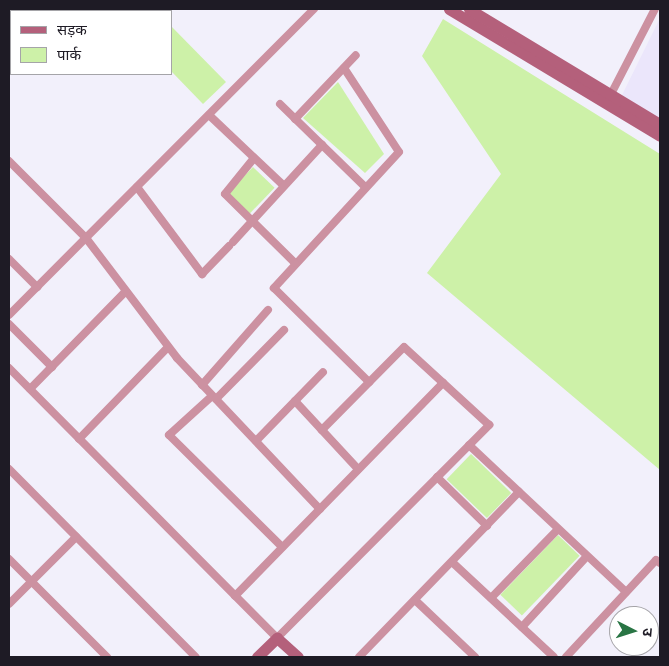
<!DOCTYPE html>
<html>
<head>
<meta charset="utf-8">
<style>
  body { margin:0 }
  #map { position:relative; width:669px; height:666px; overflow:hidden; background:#f2f0fb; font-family:"Titillium Web","Noto Sans Devanagari",sans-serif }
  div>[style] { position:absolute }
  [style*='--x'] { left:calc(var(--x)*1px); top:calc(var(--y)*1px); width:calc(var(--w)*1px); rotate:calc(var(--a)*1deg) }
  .built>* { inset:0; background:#ebe6fb }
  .green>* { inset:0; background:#cdf1a8; transform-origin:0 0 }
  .street>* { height:8px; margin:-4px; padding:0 4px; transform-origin:4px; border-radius:4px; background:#cc91a1 }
  .secondary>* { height:11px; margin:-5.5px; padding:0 5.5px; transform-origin:5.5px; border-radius:5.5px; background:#b4607b }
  span { translate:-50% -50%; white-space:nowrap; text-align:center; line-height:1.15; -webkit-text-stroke:4px #fff; paint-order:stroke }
  .frame { position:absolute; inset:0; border:10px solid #1e1b25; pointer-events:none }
  .legend { position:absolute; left:10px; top:10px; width:162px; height:65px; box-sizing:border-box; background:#fff; border:1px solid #a5a4a8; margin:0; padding:6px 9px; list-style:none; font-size:15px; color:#1e1b25 }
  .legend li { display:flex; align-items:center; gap:10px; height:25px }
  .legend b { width:25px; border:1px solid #a5a4a8 }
  .north { position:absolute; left:609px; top:606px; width:50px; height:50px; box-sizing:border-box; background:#fff; border:1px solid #a5a4a8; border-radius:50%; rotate:95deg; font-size:14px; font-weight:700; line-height:20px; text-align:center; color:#1e1b25 }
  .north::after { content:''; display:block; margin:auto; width:18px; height:22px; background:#297544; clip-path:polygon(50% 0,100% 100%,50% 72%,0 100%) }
</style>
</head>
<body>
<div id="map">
  <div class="built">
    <div style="clip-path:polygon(660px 18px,660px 120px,622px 95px)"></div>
  </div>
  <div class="green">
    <div style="clip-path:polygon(443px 19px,660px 154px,660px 470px,427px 273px,501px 174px,422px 56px)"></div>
    <div style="clip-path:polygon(171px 26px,226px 82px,203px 104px,171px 71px)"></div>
    <div style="clip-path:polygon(338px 82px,384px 154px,365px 173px,303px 118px)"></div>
    <div style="left:253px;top:167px;width:30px;height:36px;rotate:44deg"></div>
    <div style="left:471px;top:454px;width:56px;height:35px;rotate:44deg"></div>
    <div style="left:558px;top:535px;width:30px;height:83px;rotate:44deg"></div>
  </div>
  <div class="street">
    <div style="--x:37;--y:9;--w:3;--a:45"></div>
    <div style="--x:344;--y:68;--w:100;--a:56.8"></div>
    <div style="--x:399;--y:152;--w:185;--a:132.6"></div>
    <div style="--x:274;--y:288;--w:134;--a:44.7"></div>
    <div style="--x:609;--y:98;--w:100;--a:-62.7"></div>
    <div style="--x:280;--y:104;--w:117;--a:44.3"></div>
    <div style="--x:209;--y:115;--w:103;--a:43.4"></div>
    <div style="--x:295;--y:119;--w:88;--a:-46.4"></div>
    <div style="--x:254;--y:158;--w:46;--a:128.9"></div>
    <div style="--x:225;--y:194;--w:97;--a:44.6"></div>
    <div style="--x:9;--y:161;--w:109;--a:45"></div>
    <div style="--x:86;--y:238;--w:151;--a:52.8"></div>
    <div style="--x:177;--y:358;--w:208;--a:46.6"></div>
    <div style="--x:137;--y:187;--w:109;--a:53.2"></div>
    <div style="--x:202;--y:274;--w:39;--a:-46"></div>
    <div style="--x:233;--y:242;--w:132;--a:-47.5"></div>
    <div style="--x:9;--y:259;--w:40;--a:45"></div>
    <div style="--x:9;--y:315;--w:432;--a:-45.1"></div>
    <div style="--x:9;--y:324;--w:61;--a:45"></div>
    <div style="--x:9;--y:368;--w:380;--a:45.2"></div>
    <div style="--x:277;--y:638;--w:301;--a:-45.1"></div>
    <div style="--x:489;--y:425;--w:115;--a:-137.5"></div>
    <div style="--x:404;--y:347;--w:117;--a:134.7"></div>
    <div style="--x:202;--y:385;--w:100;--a:-48.7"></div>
    <div style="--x:30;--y:389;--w:137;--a:-45.6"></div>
    <div style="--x:212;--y:396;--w:58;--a:137.8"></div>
    <div style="--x:169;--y:435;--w:159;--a:44.7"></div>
    <div style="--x:216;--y:399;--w:97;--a:-45.4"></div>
    <div style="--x:295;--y:401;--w:93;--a:47.2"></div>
    <div style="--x:79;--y:439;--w:128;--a:-45.9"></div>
    <div style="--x:256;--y:441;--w:96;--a:-45.8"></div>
    <div style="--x:469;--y:445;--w:215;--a:43.1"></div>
    <div style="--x:9;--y:469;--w:265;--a:45.2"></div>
    <div style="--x:437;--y:477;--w:70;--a:44.4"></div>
    <div style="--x:9;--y:559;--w:139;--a:45"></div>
    <div style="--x:452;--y:562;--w:139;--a:43"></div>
    <div style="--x:235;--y:596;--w:298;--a:-45.7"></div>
    <div style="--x:491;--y:598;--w:96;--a:-45.8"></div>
    <div style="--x:415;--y:600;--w:83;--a:43.5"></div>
    <div style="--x:9;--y:604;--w:95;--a:-45"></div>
    <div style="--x:522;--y:627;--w:96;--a:-47.5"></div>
    <div style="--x:359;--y:657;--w:230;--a:-45.9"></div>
    <div style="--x:566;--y:657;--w:132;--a:-47.1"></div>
    <div style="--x:656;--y:560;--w:5;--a:37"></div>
  </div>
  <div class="secondary">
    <div style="--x:449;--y:9;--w:246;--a:31"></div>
    <div style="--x:469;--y:9;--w:223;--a:31.1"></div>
    <div style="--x:62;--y:11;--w:3;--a:-45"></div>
    <div style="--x:9;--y:64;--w:3;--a:-45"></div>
    <div style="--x:257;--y:657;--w:28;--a:-44"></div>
    <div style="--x:277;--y:638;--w:28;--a:42"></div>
  </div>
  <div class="frame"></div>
  <ul class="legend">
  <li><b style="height:6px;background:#b4607b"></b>सड़क</li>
  <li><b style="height:14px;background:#cdf1a8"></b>पार्क</li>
  </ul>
  <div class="north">उ</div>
</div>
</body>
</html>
